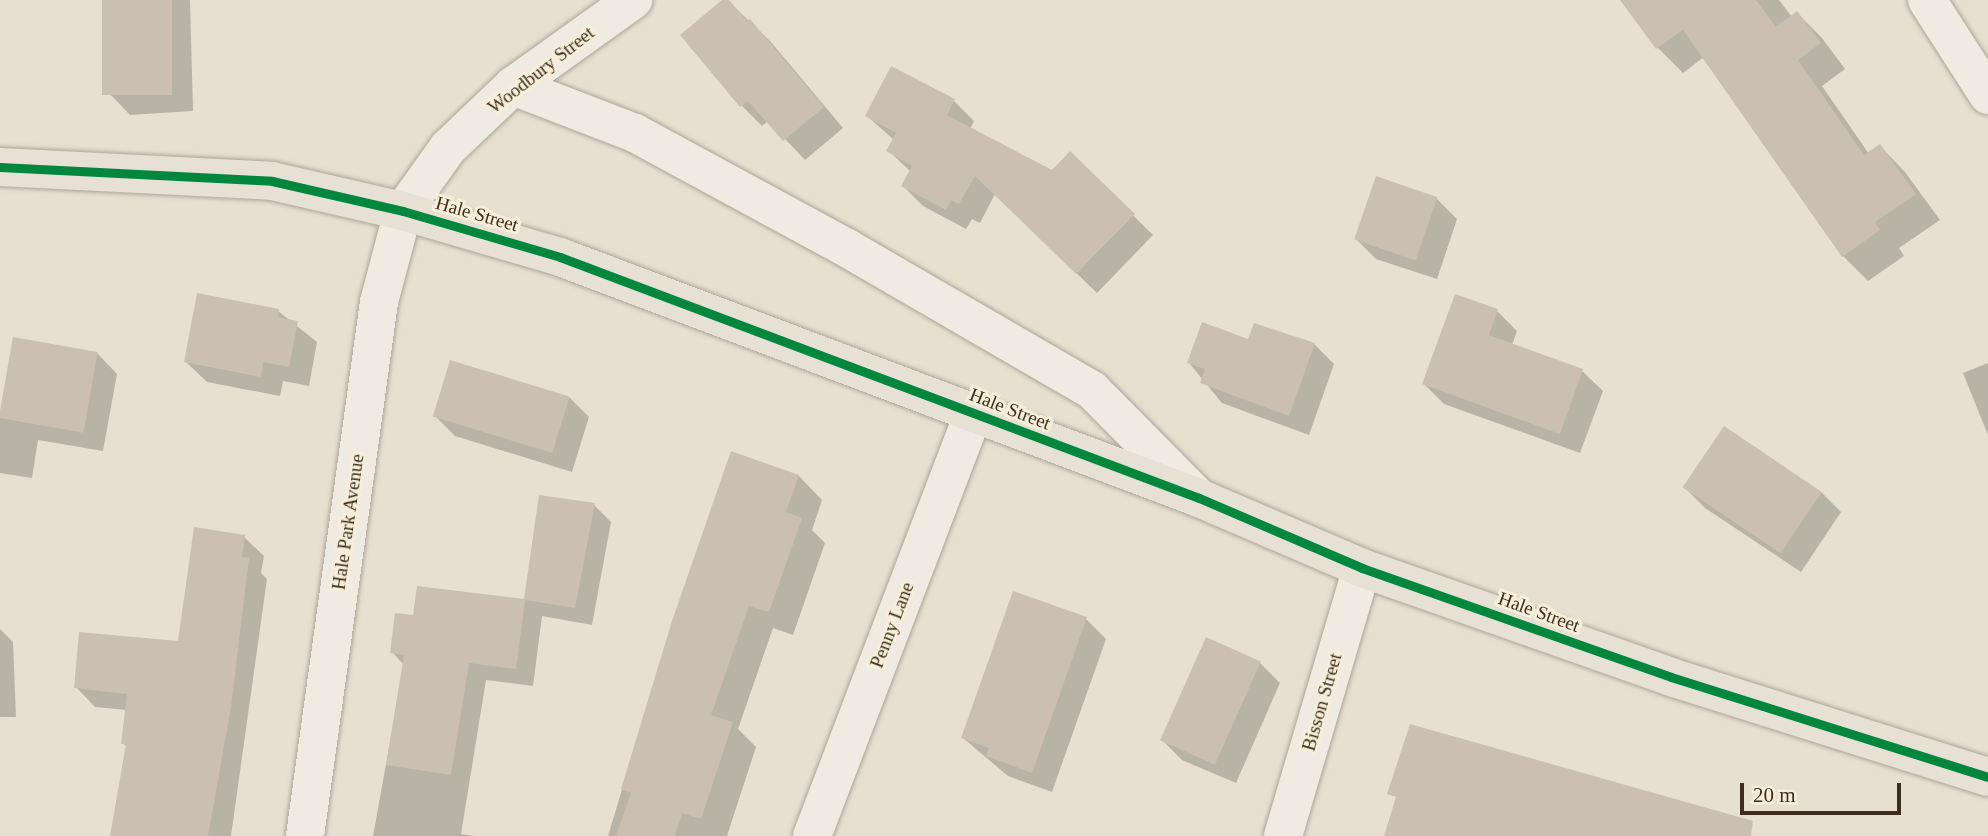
<!DOCTYPE html>
<html>
<head>
<meta charset="utf-8">
<style>
  body { margin:0 }
  #map { position:relative; width:1988px; height:836px; overflow:hidden; background:#e7e0d1; font-family:Georgia,serif }
  div>[style] { position:absolute }
  [style*='--x'] { left:calc(var(--x)*1px); top:calc(var(--y)*1px); width:calc(var(--w)*1px); rotate:calc(var(--a)*1deg) }
  .shadow>* { inset:0; background:#0003 }
  .building>* { inset:0; background:#cbbfb2; transform-origin:0 0 }
  .roads { filter:drop-shadow(0 0 2px #ada599) drop-shadow(0 0 2px #ada599) }
  .minor>* { height:38px; margin:-19px; padding:0 19px; transform-origin:19px; border-radius:19px; background:#efebe3 }
  .major>* { height:38px; margin:-19px; padding:0 19px; transform-origin:19px; border-radius:19px; background:#e6e1d4 }
  .cycleway>* { height:9px; margin:-4.5px; padding:0 4.5px; transform-origin:4.5px; border-radius:4.5px; background:#00873e }
  span { translate:-50% -50%; white-space:nowrap; text-align:center; line-height:1.15; -webkit-text-stroke:6px #f7eed8; paint-order:stroke }
  .street-label { font-size:19px; color:#3d2e20 }
  .scale { position:absolute; left:1740px; top:783px; width:161px; height:32px; box-sizing:border-box; border:4px solid #3d2e20; border-top:0; padding-left:9px; font-size:21px; line-height:24px; white-space:nowrap; color:#3d2e20; -webkit-text-stroke:5px #f7eed8; paint-order:stroke }
</style>
</head>
<body>
<div id="map">
  <div class="shadow">
    <div style="clip-path:polygon(104px 0,190px 0,193px 111px,130px 115px,110px 94px)"></div>
    <div style="clip-path:polygon(727px 0,770px 41px,843px 128px,805px 160px,768px 121px,762px 126px,742px 106px)"></div>
    <div style="clip-path:polygon(1639px 0,1779px 0,1792px 17px,1797px 13px,1822px 38px,1845px 69px,1822px 86px,1869px 154px,1880px 146px,1905px 172px,1940px 220px,1899px 248px,1904px 256px,1868px 281px,1843px 256px,1704px 57px,1683px 73px,1658px 48px,1628px 8px)"></div>
    <div style="clip-path:polygon(954px 101px,974px 121px,970px 129px,1052px 172px,1070px 153px,1153px 235px,1097px 293px,995px 194px,980px 223px,972px 219px,966px 229px,923px 206px,903px 186px,911px 172px,888px 150px,894px 140px,867px 116px)"></div>
    <div style="clip-path:polygon(1437px 199px,1457px 219px,1437px 279px,1376px 259px,1356px 239px)"></div>
    <div style="clip-path:polygon(278px 311px,317px 342px,309px 386px,283px 381px,280px 396px,207px 382px,186px 362px)"></div>
    <div style="clip-path:polygon(1497px 311px,1517px 331px,1512px 345px,1582px 371px,1603px 391px,1580px 453px,1444px 404px,1424px 384px)"></div>
    <div style="clip-path:polygon(1249px 341px,1314px 344px,1334px 364px,1309px 435px,1222px 403px,1189px 363px)"></div>
    <div style="clip-path:polygon(97px 353px,117px 374px,103px 451px,38px 440px,32px 478px,0 473px,0 410px)"></div>
    <div style="clip-path:polygon(1988px 363px,1988px 435px,1963px 373px)"></div>
    <div style="clip-path:polygon(569px 397px,589px 417px,572px 472px,455px 436px,435px 416px)"></div>
    <div style="clip-path:polygon(732px 453px,799px 476px,822px 500px,812px 530px,825px 543px,793px 635px,773px 628px,738px 729px,756px 747px,727px 836px,608px 836px,673px 621px)"></div>
    <div style="clip-path:polygon(1685px 488px,1821px 492px,1841px 512px,1801px 572px,1705px 508px)"></div>
    <div style="clip-path:polygon(541px 497px,594px 505px,611px 522px,592px 625px,542px 616px,533px 686px,486px 680px,461px 834px,474px 836px,373px 836px,404px 665px,392px 652px,415px 617px,419px 588px,525px 601px)"></div>
    <div style="clip-path:polygon(244px 537px,264px 556px,261px 573px,267px 579px,231px 836px,112px 836px,127px 747px,123px 743px,127px 710px,95px 707px,76px 687px,179px 643px)"></div>
    <div style="clip-path:polygon(1086px 619px,1106px 639px,1052px 792px,1008px 776px,963px 738px)"></div>
    <div style="clip-path:polygon(0 629px,13px 642px,16px 717px,0 717px)"></div>
    <div style="clip-path:polygon(1260px 663px,1280px 683px,1236px 783px,1182px 760px,1162px 740px)"></div>
  </div>
  <div class="building">
    <div style="left:102px;top:0;width:70px;height:95px"></div>
    <div style="clip-path:polygon(722px 0,729px 0,747px 21px,750px 19px,824px 107px,783px 141px,748px 101px,740px 107px,680px 35px)"></div>
    <div style="clip-path:polygon(1620px 0,1756px 0,1776px 27px,1797px 11px,1821px 43px,1798px 60px,1864px 155px,1880px 144px,1916px 194px,1875px 222px,1880px 230px,1842px 257px,1683px 30px,1656px 49px)"></div>
    <div style="clip-path:polygon(891px 66px,955px 99px,947px 115px,1052px 170px,1070px 151px,1135px 214px,1076px 274px,975px 176px,959px 204px,951px 200px,946px 210px,901px 186px,912px 166px,886px 151px,896px 133px,865px 116px)"></div>
    <div style="left:1376px;top:176px;width:65px;height:67px;rotate:19deg"></div>
    <div style="clip-path:polygon(197px 293px,279px 309px,278px 317px,298px 321px,289px 367px,263px 362px,261px 377px,184px 362px)"></div>
    <div style="clip-path:polygon(1455px 294px,1498px 309px,1489px 335px,1583px 369px,1560px 434px,1422px 384px)"></div>
    <div style="clip-path:polygon(1202px 322px,1248px 339px,1254px 323px,1315px 343px,1289px 416px,1200px 383px,1205px 369px,1187px 363px)"></div>
    <div style="left:13px;top:337px;width:86px;height:82px;rotate:10deg"></div>
    <div style="left:450px;top:360px;width:125px;height:59px;rotate:17deg"></div>
    <div style="left:1724px;top:426px;width:118px;height:74px;rotate:34deg"></div>
    <div style="clip-path:polygon(731px 451px,799px 475px,786px 512px,802px 518px,769px 612px,749px 606px,711px 715px,733px 722px,701px 819px,682px 813px,675px 836px,616px 836px,631px 793px,621px 789px,672px 621px)"></div>
    <div style="clip-path:polygon(539px 495px,595px 503px,575px 608px,525px 600px,516px 669px,469px 663px,451px 775px,386px 765px,404px 655px,390px 653px,395px 613px,413px 615px,417px 586px,524px 599px)"></div>
    <div style="clip-path:polygon(194px 527px,245px 535px,242px 557px,249px 558px,231px 707px,208px 836px,110px 836px,126px 744px,121px 744px,127px 694px,74px 688px,79px 632px,178px 641px)"></div>
    <div style="clip-path:polygon(1013px 591px,1087px 617px,1032px 773px,986px 756px,989px 748px,961px 738px)"></div>
    <div style="left:1206px;top:637px;width:60px;height:113px;rotate:24deg"></div>
    <div style="clip-path:polygon(1410px 724px,1753px 821px,1751px 836px,1384px 836px,1396px 797px,1387px 794px)"></div>
  </div>
  <div class="roads">
    <div class="minor">
      <div style="--x:1927;--y:0;--w:113;--a:57.3"></div>
      <div style="--x:513;--y:86;--w:131;--a:21.1"></div>
      <div style="--x:635;--y:133;--w:241;--a:28.5"></div>
      <div style="--x:847;--y:248;--w:283;--a:30.1"></div>
      <div style="--x:1092;--y:390;--w:152;--a:45.3"></div>
      <div style="--x:305;--y:836;--w:539;--a:-82.11"></div>
      <div style="--x:379;--y:302;--w:94;--a:-75.2"></div>
      <div style="--x:403;--y:211;--w:77;--a:-54.5"></div>
      <div style="--x:448;--y:148;--w:90;--a:-43.6"></div>
      <div style="--x:513;--y:86;--w:148;--a:-35.6"></div>
      <div style="--x:812;--y:836;--w:452;--a:-69.1"></div>
      <div style="--x:1283;--y:836;--w:279;--a:-73.6"></div>
    </div>
    <div class="major">
      <div style="--x:0;--y:167;--w:272;--a:2.9"></div>
      <div style="--x:272;--y:181;--w:134;--a:12.9"></div>
      <div style="--x:403;--y:211;--w:164;--a:16.3"></div>
      <div style="--x:560;--y:257;--w:683;--a:20.66"></div>
      <div style="--x:1199;--y:498;--w:177;--a:23.2"></div>
      <div style="--x:1362;--y:568;--w:328;--a:19.4"></div>
      <div style="--x:1671;--y:677;--w:332;--a:17.5"></div>
    </div>
  </div>
  <div class="cycleway">
    <div style="--x:0;--y:167;--w:272;--a:2.9"></div>
    <div style="--x:272;--y:181;--w:134;--a:12.9"></div>
    <div style="--x:403;--y:211;--w:164;--a:16.3"></div>
    <div style="--x:560;--y:257;--w:683;--a:20.66"></div>
    <div style="--x:1199;--y:498;--w:177;--a:23.2"></div>
    <div style="--x:1362;--y:568;--w:328;--a:19.4"></div>
    <div style="--x:1671;--y:677;--w:332;--a:17.5"></div>
  </div>
  <div class="street-label">
    <span style="left:541px;top:70px;rotate:-38deg">Woodbury Street</span>
    <span style="left:477px;top:214px;rotate:16deg">Hale Street</span>
    <span style="left:1010px;top:409px;rotate:21deg">Hale Street</span>
    <span style="left:348px;top:522px;rotate:-82deg">Hale Park Avenue</span>
    <span style="left:1539px;top:612px;rotate:20deg">Hale Street</span>
    <span style="left:892px;top:625px;rotate:-69deg">Penny Lane</span>
    <span style="left:1322px;top:702px;rotate:-74deg">Bisson Street</span>
  </div>
  <div class="scale">20 m</div>
</div>
</body>
</html>
